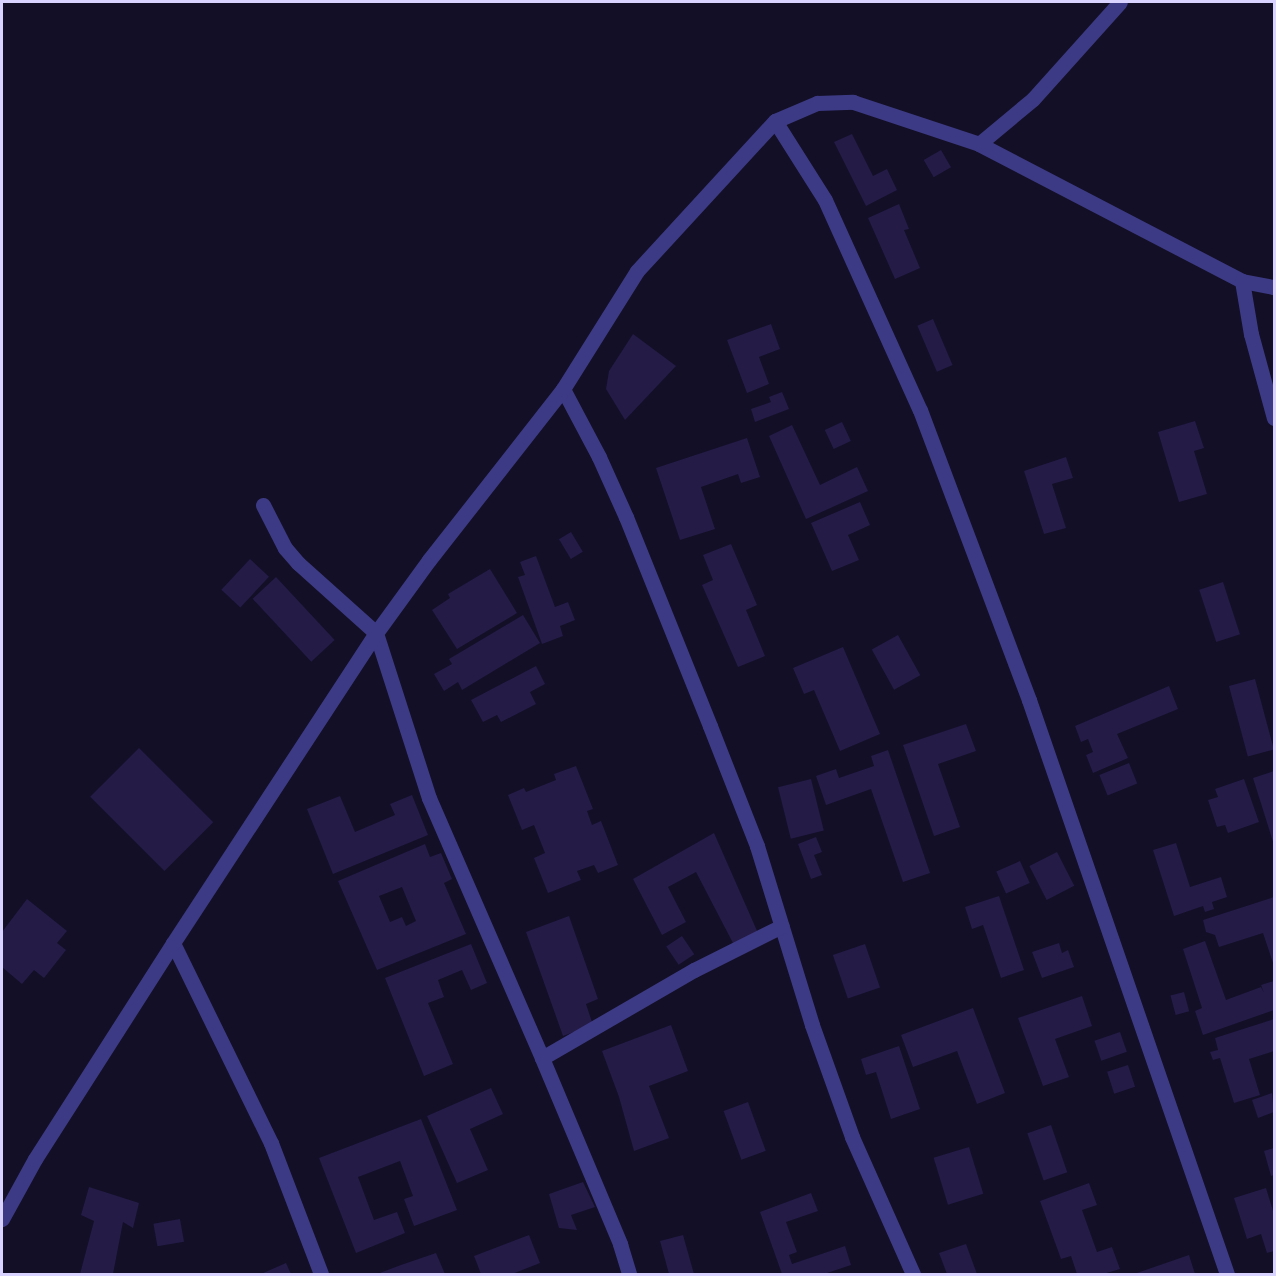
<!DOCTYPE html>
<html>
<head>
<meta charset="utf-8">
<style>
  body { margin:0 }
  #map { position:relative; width:1276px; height:1276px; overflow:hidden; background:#130f26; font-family:Roboto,sans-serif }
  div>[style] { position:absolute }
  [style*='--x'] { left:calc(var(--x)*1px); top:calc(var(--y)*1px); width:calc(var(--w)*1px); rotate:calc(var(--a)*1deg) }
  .building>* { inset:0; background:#241b47; transform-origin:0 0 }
  .minor>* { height:15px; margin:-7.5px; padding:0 7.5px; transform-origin:7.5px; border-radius:7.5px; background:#3d3a85 }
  span { translate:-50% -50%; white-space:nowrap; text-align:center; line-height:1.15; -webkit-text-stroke:5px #130f26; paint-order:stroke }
  .frame { position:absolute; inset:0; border:3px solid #d9d4ff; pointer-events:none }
</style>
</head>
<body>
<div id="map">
  <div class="building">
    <div style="clip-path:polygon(852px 134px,873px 176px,887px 169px,897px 190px,866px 206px,834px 142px)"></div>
    <div style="left:941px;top:150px;width:20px;height:20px;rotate:60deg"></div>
    <div style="clip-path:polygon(899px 204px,909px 229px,904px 230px,920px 268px,895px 279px,868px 218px)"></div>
    <div style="left:933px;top:319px;width:50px;height:17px;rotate:67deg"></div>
    <div style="clip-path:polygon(771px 324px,780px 349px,759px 357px,769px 384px,747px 393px,727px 340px)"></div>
    <div style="clip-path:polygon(633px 334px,676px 366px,625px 420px,606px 389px,609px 371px)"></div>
    <div style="clip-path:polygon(782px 392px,789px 409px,755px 422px,751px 409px,771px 402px,769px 397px)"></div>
    <div style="clip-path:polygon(1195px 421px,1204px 448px,1194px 451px,1207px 494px,1179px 502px,1158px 432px)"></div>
    <div style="left:842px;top:422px;width:21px;height:19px;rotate:65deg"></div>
    <div style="clip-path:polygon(792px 425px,820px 485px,857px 467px,868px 491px,806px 519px,769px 436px)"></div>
    <div style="clip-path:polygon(747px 438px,760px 477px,741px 483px,738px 474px,701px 487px,715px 529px,680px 540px,656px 468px)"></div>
    <div style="clip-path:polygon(1066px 457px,1073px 478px,1052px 484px,1066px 528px,1044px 534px,1024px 471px)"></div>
    <div style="clip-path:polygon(860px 502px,870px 525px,848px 535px,859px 560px,832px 571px,811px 523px)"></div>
    <div style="left:571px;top:532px;width:23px;height:14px;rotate:59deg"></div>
    <div style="clip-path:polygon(731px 544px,757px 605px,746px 610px,765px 656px,738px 667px,702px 585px,713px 580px,703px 555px)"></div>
    <div style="clip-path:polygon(536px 556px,555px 607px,568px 602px,575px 620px,560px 626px,563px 636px,542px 644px,518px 577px,525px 575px,520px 562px)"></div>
    <div style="left:250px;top:559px;width:26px;height:42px;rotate:43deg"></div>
    <div style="clip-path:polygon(490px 569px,517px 613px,457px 649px,432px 610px,450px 598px,448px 594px)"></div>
    <div style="left:276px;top:577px;width:86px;height:32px;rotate:47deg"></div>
    <div style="left:1223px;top:582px;width:55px;height:25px;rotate:72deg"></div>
    <div style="clip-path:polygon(523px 615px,540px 643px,462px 690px,458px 682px,444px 691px,434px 674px,452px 664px,449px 659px)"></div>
    <div style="left:898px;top:635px;width:46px;height:30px;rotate:61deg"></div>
    <div style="clip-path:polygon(843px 647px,880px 734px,840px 751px,814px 690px,804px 694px,793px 668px)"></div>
    <div style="clip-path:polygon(536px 666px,545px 684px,530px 692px,536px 704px,501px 722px,497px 715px,483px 722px,471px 700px)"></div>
    <div style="left:1255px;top:679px;width:73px;height:27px;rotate:75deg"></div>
    <div style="clip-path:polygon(1169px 686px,1178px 709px,1117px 734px,1128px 758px,1093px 773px,1086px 755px,1093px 752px,1088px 739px,1081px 742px,1075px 726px)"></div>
    <div style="clip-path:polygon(966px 724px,976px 751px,938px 764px,960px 827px,934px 836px,903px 745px)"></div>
    <div style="left:139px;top:748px;width:105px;height:69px;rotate:45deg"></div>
    <div style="clip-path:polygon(888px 750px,930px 873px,903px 882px,871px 789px,826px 805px,816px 776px,836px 769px,839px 778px,874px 766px,871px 756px)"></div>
    <div style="left:1129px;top:763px;width:22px;height:32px;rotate:68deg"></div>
    <div style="clip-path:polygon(576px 766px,593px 809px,587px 811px,592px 825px,601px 821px,618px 865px,598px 873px,594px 865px,577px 871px,581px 880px,548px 893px,534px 858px,545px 853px,534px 825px,522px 830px,508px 795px,524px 788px,526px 792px,556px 780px,554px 774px)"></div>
    <div style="clip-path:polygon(1274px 771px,1274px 845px,1253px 778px)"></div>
    <div style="left:811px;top:779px;width:53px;height:34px;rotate:76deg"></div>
    <div style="clip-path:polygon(1244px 779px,1259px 822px,1228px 833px,1225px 825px,1217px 827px,1208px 800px,1218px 797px,1215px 789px)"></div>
    <div style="clip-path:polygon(412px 795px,428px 835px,333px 874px,307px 809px,340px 796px,355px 832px,395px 815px,390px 804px)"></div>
    <div style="clip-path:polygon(714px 833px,758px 933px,734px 945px,696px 872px,668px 887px,686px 922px,662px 935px,633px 879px)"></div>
    <div style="clip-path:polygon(816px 837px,822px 852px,814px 855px,822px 875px,811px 879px,798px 844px)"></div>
    <div style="clip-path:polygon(1176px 843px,1190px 887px,1221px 877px,1227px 897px,1212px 902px,1214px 909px,1205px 912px,1203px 906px,1174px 916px,1153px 850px)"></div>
    <div style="clip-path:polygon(evenodd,425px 844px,430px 857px,441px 853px,452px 879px,444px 883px,466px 934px,377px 970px,338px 881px,425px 844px,402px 887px,416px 921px,406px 926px,402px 917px,390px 922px,379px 896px,402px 887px)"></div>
    <div style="left:1057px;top:852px;width:38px;height:31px;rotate:63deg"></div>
    <div style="left:1020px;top:861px;width:24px;height:26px;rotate:66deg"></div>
    <div style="clip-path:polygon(999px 896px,1024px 970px,1001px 978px,983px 925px,972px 929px,965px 907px)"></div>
    <div style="clip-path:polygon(1274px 897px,1274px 966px,1263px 933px,1219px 947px,1215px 935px,1206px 932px,1203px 920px)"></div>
    <div style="clip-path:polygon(27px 899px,67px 931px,57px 943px,66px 950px,44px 978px,34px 970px,22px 984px,2px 967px,2px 932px)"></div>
    <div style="clip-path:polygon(569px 916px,598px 999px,586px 1004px,593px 1025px,563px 1036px,526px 932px)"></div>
    <div style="left:682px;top:936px;width:22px;height:19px;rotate:56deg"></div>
    <div style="clip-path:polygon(1205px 941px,1226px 1000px,1261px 987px,1264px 993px,1261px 985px,1274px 981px,1274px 1010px,1203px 1035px,1195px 1011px,1202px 1008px,1183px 949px)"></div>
    <div style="clip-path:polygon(1059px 943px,1062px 953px,1068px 950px,1074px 967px,1042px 978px,1032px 952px)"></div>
    <div style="clip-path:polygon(471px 944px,487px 983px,471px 990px,462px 970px,438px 980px,444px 997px,428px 1003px,453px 1064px,424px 1076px,385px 978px)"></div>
    <div style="left:865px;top:944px;width:46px;height:34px;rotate:71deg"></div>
    <div style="left:1184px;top:992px;width:20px;height:14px;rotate:75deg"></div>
    <div style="clip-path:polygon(1082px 996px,1092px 1026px,1055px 1039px,1069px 1077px,1043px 1086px,1018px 1018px)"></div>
    <div style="clip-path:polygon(973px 1008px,1005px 1093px,977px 1104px,957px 1051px,913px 1067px,901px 1035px)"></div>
    <div style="clip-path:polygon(1274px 1019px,1274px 1051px,1249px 1059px,1260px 1095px,1234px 1103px,1220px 1058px,1213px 1060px,1210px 1052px,1218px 1050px,1215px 1038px)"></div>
    <div style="clip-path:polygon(671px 1025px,688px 1071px,649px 1086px,669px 1138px,634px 1151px,619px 1097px,602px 1051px)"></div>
    <div style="left:1120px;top:1032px;width:21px;height:27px;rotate:71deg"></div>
    <div style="clip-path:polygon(899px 1046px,920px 1109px,891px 1119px,876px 1072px,866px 1075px,861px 1059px)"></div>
    <div style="left:1128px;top:1065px;width:23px;height:22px;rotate:72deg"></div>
    <div style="clip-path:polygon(491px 1088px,503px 1114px,470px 1129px,488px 1170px,457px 1183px,427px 1116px)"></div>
    <div style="clip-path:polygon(1272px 1093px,1274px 1112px,1258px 1118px,1252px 1100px)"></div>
    <div style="left:748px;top:1102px;width:52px;height:26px;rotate:70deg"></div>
    <div style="clip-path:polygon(421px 1119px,457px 1210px,414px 1226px,404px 1199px,413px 1196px,400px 1161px,358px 1177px,374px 1220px,397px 1212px,405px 1233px,356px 1253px,319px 1158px)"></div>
    <div style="left:1051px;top:1125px;width:50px;height:25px;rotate:71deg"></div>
    <div style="left:969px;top:1147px;width:49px;height:37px;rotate:73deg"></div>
    <div style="clip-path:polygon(1274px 1148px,1274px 1175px,1271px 1176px,1264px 1151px)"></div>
    <div style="clip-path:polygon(583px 1182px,595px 1207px,571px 1215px,577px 1230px,559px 1228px,549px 1194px)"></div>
    <div style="clip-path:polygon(1089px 1183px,1097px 1205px,1082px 1210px,1097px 1252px,1112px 1247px,1120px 1269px,1103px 1274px,1077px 1274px,1071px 1256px,1061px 1259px,1040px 1201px)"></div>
    <div style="clip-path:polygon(89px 1187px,139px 1203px,133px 1228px,123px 1222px,113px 1274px,80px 1274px,94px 1221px,81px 1215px)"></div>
    <div style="clip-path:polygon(1266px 1188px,1274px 1214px,1274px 1251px,1267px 1253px,1261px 1234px,1247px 1239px,1234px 1198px)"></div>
    <div style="clip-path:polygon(811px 1193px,818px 1211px,786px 1222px,797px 1252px,789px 1255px,792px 1264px,845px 1246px,851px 1265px,824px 1274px,782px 1274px,760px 1212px)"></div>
    <div style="left:180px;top:1219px;width:23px;height:27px;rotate:80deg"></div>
    <div style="clip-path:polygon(529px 1235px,540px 1263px,512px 1274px,481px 1274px,474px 1256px)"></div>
    <div style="clip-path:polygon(683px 1235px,694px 1274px,669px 1274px,660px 1241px)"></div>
    <div style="clip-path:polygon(966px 1244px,977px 1274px,947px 1274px,939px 1253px)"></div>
    <div style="clip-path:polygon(436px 1253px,445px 1274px,377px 1274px,401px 1265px)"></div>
    <div style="clip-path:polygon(1189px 1255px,1195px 1274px,1134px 1274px)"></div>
    <div style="clip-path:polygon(286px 1263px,291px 1274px,261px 1274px)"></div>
  </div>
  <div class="minor">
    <div style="--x:775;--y:121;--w:93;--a:57.7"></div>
    <div style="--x:825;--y:200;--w:230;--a:65.7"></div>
    <div style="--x:920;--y:410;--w:310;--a:69.4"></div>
    <div style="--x:1029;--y:700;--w:607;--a:70.97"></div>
    <div style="--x:979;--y:144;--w:297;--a:27.5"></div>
    <div style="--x:1242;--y:281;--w:33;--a:11"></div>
    <div style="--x:1242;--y:281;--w:54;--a:80.4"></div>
    <div style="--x:1251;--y:334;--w:87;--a:74.7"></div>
    <div style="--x:563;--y:389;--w:77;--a:62.1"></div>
    <div style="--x:599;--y:457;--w:66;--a:65.8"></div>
    <div style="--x:626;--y:517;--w:225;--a:68.1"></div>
    <div style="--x:710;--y:726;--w:129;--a:68.6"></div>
    <div style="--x:757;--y:846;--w:187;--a:72.9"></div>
    <div style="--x:812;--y:1025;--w:119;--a:70.3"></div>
    <div style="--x:852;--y:1137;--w:150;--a:66"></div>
    <div style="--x:263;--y:505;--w:48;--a:62.9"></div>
    <div style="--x:285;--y:548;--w:20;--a:49"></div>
    <div style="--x:298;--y:563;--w:105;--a:41.9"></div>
    <div style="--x:376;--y:633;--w:173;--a:72.2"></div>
    <div style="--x:429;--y:798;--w:283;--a:66.5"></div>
    <div style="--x:542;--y:1058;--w:202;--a:67.2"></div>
    <div style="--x:620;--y:1244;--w:31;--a:73"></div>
    <div style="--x:173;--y:943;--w:223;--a:63.9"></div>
    <div style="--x:271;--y:1143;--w:140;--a:69.1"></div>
    <div style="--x:542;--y:1058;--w:176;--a:-30.1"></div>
    <div style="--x:694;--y:970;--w:98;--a:-26.6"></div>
    <div style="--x:2;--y:1219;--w:68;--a:-61.2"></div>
    <div style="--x:35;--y:1159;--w:256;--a:-57.4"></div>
    <div style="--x:173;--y:943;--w:371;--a:-56.8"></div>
    <div style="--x:376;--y:633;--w:90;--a:-54"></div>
    <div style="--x:429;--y:560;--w:217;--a:-51.9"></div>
    <div style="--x:563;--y:389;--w:139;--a:-57.9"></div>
    <div style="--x:637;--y:271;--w:204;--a:-47.4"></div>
    <div style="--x:775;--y:121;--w:46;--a:-23.2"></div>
    <div style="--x:817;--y:103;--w:36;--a:-2"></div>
    <div style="--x:853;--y:102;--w:133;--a:18.4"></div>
    <div style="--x:979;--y:144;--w:70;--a:-39.8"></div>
    <div style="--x:1033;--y:99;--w:130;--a:-48.1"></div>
  </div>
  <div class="frame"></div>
</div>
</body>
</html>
